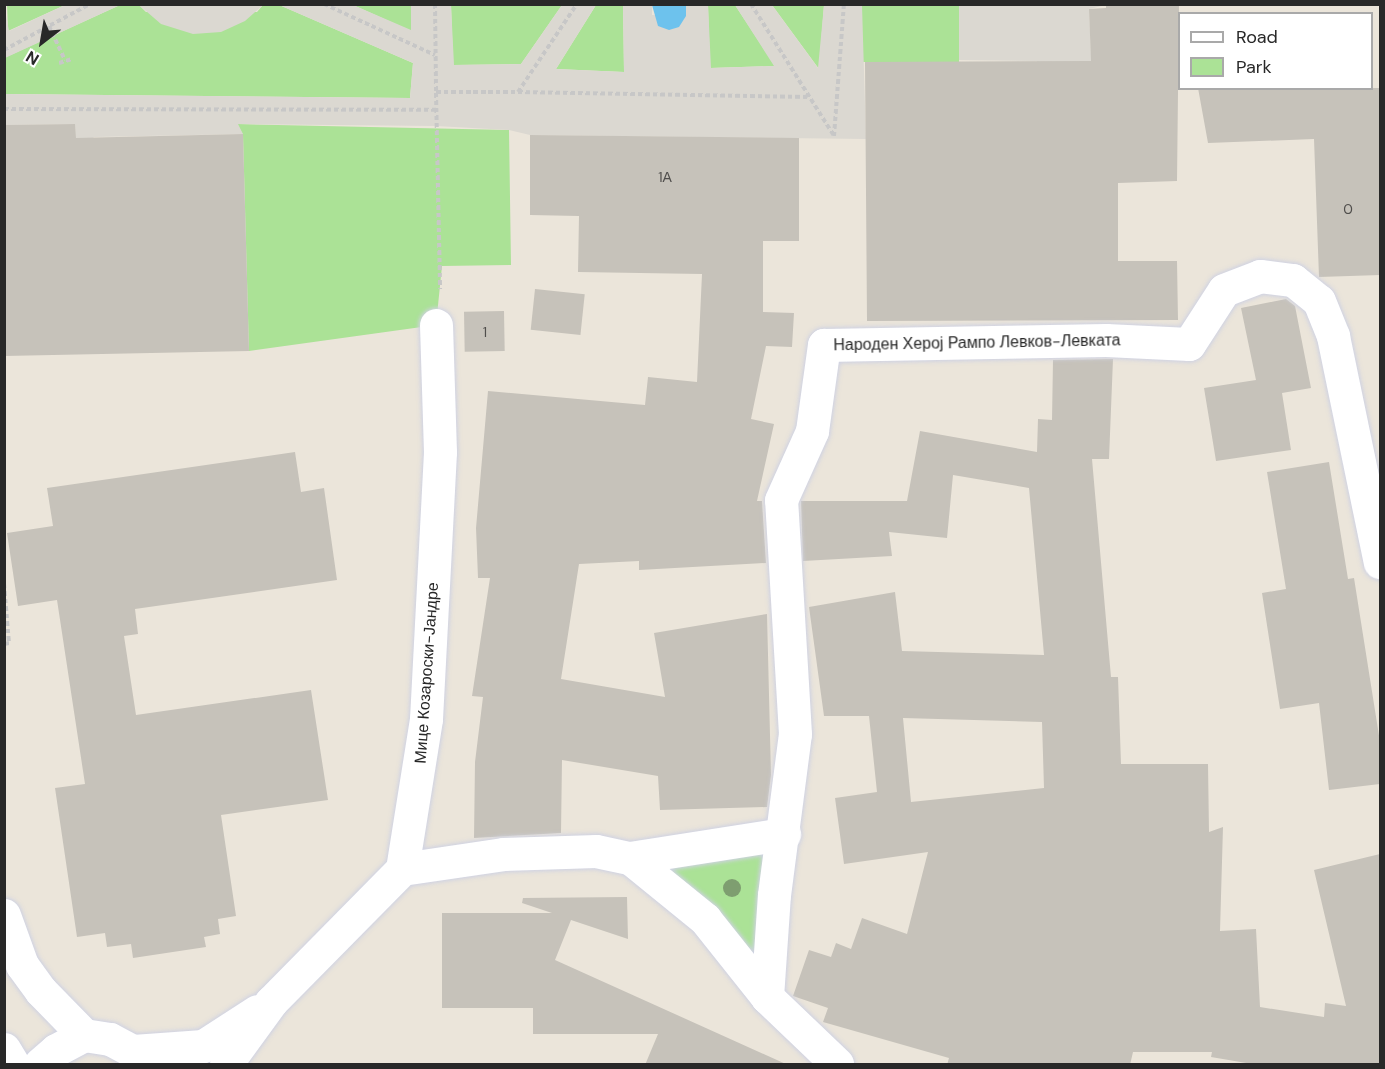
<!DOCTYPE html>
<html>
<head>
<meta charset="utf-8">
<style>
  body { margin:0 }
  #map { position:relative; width:1385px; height:1069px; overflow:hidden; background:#ebe5da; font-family:"DM Sans",sans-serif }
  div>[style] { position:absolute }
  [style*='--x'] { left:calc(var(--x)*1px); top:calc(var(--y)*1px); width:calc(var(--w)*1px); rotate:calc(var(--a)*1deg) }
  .green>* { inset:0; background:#abe296; transform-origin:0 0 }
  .plaza>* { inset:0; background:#dbd8d1 }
  .water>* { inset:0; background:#6dc2ed }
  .building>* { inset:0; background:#c6c2ba; transform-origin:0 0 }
  .path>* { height:4px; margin-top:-2px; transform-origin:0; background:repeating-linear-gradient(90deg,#c7c7c7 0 4.5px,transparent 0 7.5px) }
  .roads { filter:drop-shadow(0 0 2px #cfd2e2) drop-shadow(0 0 2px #cfd2e2) }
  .minor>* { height:33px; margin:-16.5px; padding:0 16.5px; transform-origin:16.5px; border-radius:16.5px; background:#fff }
  .trees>* { width:18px; height:18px; margin:-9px; border-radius:50%; background:#7e9e70 }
  span { translate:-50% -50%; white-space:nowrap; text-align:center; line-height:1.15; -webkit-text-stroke:4.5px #fff; paint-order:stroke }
  .number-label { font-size:14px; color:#504e4c }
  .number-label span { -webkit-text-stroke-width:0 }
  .street-label { font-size:16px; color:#282828 }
  .frame { position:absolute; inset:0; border:6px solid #282828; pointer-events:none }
  .legend { position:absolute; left:1178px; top:12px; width:195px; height:78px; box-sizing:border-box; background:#fff; border:2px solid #a9a9a9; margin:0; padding:8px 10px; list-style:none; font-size:18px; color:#282828 }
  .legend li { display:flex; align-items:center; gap:12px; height:30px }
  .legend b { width:30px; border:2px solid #a9a9a9 }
  .north { position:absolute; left:12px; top:12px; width:60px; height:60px; -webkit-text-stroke:4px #fff; paint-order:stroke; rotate:211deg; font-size:16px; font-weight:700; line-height:24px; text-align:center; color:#282828 }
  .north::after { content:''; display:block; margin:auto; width:21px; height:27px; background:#282828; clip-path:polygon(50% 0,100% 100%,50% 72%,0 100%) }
</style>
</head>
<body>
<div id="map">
  <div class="green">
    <div style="clip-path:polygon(7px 4px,65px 5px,8px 31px)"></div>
    <div style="clip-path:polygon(277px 4px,413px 63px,410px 98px,6px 94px,4px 58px,120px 5px,139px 5px,146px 12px,257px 12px,263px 5px)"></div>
    <div style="clip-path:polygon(353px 5px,411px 5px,411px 31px)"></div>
    <div style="clip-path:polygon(451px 5px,562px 5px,521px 64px,453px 65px)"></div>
    <div style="clip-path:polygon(596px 5px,623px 5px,624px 72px,556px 69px)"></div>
    <div style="clip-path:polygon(708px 5px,735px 5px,775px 66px,710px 68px)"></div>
    <div style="clip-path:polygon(772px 5px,824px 5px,819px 69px)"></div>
    <div style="left:862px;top:5px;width:97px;height:57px"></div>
    <div style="clip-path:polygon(237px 124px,509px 130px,511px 265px,442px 266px,436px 325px,249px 351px,243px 135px)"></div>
    <div style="clip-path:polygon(784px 834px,767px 997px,630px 858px)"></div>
  </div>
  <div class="plaza">
    <div style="clip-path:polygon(277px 4px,353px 5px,411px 30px,411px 5px,451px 5px,454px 65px,521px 64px,562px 5px,596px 5px,556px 69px,624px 72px,623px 5px,652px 5px,652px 15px,686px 16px,686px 5px,708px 5px,711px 68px,774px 66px,735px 5px,772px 5px,818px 68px,824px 5px,862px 5px,866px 139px,530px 135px,509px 130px,436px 126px,238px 124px,243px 134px,94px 137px,76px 154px,75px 124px,5px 125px,4px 74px,6px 94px,410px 98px,413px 63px)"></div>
    <div style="clip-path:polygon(4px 5px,9px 31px,65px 5px,120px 5px,5px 58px)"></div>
    <div style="clip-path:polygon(139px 5px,263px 5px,245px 21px,221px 32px,193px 34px,161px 24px)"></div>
    <div style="clip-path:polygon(959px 5px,1106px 5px,1089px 9px,1094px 127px,1037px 159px,1037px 61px,959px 60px)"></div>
  </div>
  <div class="water">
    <div style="clip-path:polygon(652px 5px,686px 5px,686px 16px,679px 27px,669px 30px,658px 26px)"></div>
  </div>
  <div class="building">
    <div style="clip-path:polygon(1106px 4px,1179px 4px,1177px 181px,1118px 183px,1118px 261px,1177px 261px,1178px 320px,867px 321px,865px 62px,1091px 61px,1089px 9px,1106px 8px)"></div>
    <div style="clip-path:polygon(1198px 88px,1380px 88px,1380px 275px,1319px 277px,1314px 139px,1208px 143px)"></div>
    <div style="clip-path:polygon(75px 124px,76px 138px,243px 134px,249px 351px,4px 356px,4px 125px)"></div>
    <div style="clip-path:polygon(530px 135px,799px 138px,799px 241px,763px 241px,763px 312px,794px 313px,792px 347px,766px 346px,751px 419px,774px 424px,757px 501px,762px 501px,766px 563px,639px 570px,639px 561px,579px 564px,561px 679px,665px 697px,654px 633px,767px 614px,771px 775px,767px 807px,660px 810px,658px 776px,562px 760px,561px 833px,474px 838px,475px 762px,483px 697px,472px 696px,490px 578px,478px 578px,476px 528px,488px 391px,645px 405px,648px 377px,697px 382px,702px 274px,578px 272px,579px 216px,530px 215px)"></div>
    <div style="left:535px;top:289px;width:50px;height:41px;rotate:6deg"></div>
    <div style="clip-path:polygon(1286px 299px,1295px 306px,1311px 388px,1282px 393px,1291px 450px,1216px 461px,1204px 388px,1256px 380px,1241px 308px)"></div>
    <div style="left:504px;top:311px;width:40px;height:40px;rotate:89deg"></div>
    <div style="clip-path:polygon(evenodd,1113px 359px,1109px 459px,1092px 459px,1111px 677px,1118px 677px,1121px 764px,1208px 764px,1209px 832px,1223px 827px,1220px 931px,1256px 929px,1260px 1007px,1324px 1017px,1325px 1003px,1346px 1006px,1314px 870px,1380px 854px,1380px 1065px,1258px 1065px,1211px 1057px,1212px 1052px,1133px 1052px,1130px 1065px,947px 1065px,949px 1058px,823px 1022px,828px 1008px,793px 996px,809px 950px,831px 957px,836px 943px,851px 949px,862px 918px,907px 934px,928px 852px,844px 864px,835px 798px,877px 792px,869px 716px,824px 716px,809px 607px,895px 592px,902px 651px,1044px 655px,1029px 488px,953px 475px,947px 538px,889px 532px,892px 556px,803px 561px,801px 501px,907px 501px,920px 431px,1037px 452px,1038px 419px,1052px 420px,1053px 360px,1113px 359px,903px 718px,1042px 722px,1044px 788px,911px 802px,903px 718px)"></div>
    <div style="clip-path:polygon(295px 452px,301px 492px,324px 488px,337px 580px,135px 609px,138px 634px,124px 636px,136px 715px,311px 690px,328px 800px,221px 815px,236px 916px,218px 919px,220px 934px,204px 937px,206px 947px,133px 958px,131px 944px,107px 947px,105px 933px,77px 937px,55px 788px,85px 784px,57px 600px,18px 606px,7px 533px,53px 526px,47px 488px)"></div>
    <div style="clip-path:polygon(1329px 462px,1348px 579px,1354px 578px,1380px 742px,1380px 784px,1329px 790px,1319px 703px,1280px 709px,1262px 593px,1286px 589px,1267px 472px)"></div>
    <div style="clip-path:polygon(627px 897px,628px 939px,571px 920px,555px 960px,788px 1065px,645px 1065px,658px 1034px,533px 1034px,533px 1008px,442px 1008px,442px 913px,552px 913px,522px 903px,523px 898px)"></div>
  </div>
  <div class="path">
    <div style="--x:324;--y:4;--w:122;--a:24.7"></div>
    <div style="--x:435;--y:4;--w:88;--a:89.3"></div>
    <div style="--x:436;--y:92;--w:82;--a:0"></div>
    <div style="--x:518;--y:92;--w:106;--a:-56.2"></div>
    <div style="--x:751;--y:4;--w:156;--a:57.8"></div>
    <div style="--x:834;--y:136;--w:132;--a:-85.7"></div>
    <div style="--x:49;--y:26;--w:38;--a:65"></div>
    <div style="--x:4;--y:50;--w:98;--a:-28.1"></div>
    <div style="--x:59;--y:63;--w:14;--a:-17"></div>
    <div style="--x:518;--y:92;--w:292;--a:1"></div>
    <div style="--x:436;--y:93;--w:196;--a:88.8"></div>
    <div style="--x:4;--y:109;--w:432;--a:0.1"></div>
    <div style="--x:4;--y:584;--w:59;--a:85.2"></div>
    <div style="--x:9;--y:643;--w:5;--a:169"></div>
  </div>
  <div class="roads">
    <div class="minor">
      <div style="--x:630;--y:858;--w:156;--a:-8.9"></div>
      <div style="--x:402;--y:869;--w:102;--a:-8.4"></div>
      <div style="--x:503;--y:854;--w:93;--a:-1.8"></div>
      <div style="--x:596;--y:851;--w:35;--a:12"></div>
      <div style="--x:630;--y:858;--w:97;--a:39.1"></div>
      <div style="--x:705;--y:919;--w:100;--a:51.5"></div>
      <div style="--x:767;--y:997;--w:97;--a:43.7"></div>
      <div style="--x:4;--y:915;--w:53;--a:70.2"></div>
      <div style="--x:22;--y:965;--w:32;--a:54"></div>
      <div style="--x:41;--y:991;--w:62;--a:45.7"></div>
      <div style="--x:767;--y:997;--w:102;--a:-86.1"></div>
      <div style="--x:774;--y:895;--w:162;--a:-82.6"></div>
      <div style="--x:795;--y:734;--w:234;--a:-93.4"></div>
      <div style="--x:781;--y:500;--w:76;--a:-65.8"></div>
      <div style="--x:812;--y:431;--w:87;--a:-82.1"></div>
      <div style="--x:824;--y:345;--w:282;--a:-1"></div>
      <div style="--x:1106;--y:340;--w:83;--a:2.8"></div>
      <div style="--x:1189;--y:344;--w:64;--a:-57.1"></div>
      <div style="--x:1224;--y:290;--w:39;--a:-21"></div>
      <div style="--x:1260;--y:276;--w:33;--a:7"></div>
      <div style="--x:1293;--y:280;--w:33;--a:39"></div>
      <div style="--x:1319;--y:301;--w:38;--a:68"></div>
      <div style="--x:1333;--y:336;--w:231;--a:78.3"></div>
      <div style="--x:4;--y:1049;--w:17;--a:59"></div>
      <div style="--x:133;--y:1051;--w:70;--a:-4.1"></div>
      <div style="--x:203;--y:1046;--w:64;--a:-32.9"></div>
      <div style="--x:40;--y:1064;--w:21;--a:-41"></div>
      <div style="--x:56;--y:1050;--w:32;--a:-28"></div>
      <div style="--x:84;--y:1035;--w:26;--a:9"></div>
      <div style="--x:110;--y:1039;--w:26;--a:28"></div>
      <div style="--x:133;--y:1051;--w:18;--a:45"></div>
      <div style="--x:226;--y:1064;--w:77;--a:-54"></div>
      <div style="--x:271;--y:1002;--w:187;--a:-45.4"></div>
      <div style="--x:402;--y:869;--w:152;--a:-80.9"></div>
      <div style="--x:426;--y:719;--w:267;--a:-87"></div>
      <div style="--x:440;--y:452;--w:127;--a:-91.8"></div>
    </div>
  </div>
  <div class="trees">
    <div style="left:732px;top:888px"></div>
  </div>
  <div class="number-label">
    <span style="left:665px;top:177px">1А</span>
    <span style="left:1348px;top:209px">0</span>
    <span style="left:485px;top:332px">1</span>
  </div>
  <div class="street-label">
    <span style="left:977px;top:343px;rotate:-1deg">Народен Херој Рампо Левков-Левката</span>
    <span style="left:427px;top:673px;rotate:-86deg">Мице Козароски-Јандре</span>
  </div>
  <div class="frame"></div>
  <ul class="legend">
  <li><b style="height:8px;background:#fff"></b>Road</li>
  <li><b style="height:16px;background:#abe296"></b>Park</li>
  </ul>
  <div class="north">N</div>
</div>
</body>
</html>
